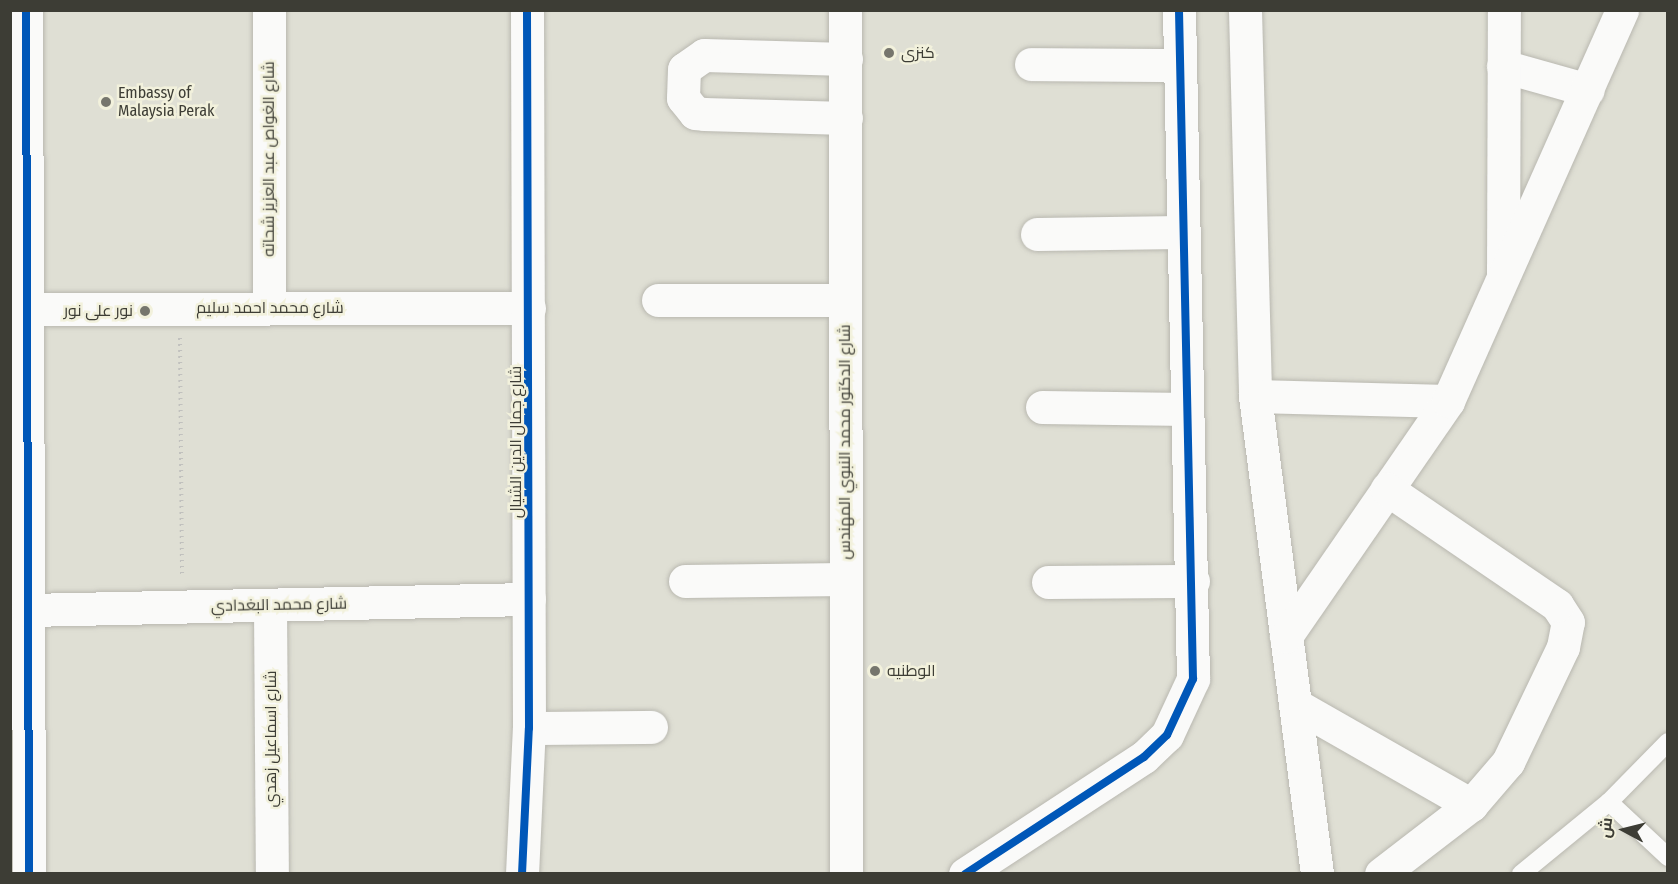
<!DOCTYPE html>
<html>
<head>
<meta charset="utf-8">
<style>
  body { margin:0 }
  #map { position:relative; width:1678px; height:884px; overflow:hidden; background:#dfdfd4; font-family:"Fira Sans Condensed",Cairo,sans-serif }
  div>[style] { position:absolute }
  [style*='--x'] { left:calc(var(--x)*1px); top:calc(var(--y)*1px); width:calc(var(--w)*1px); rotate:calc(var(--a)*1deg) }
  .path>* { height:4px; margin-top:-2px; transform-origin:0; background:repeating-linear-gradient(90deg,#c1c1be 0 1.5px,transparent 0 6px) }
  .roads { filter:drop-shadow(0 0 2px #b9b8b0) drop-shadow(0 0 2px #b9b8b0) }
  .lane>* { height:18px; margin:-9px; padding:0 9px; transform-origin:9px; border-radius:9px; background:#fafaf9 }
  .street>* { height:33px; margin:-16.5px; padding:0 16.5px; transform-origin:16.5px; border-radius:16.5px; background:#fafaf9 }
  .secondary>* { height:33px; margin:-16.5px; padding:0 16.5px; transform-origin:16.5px; border-radius:16.5px; background:#fafaf9 }
  .cycleway>* { height:8px; margin:-4px; padding:0 4px; transform-origin:4px; border-radius:4px; background:#0057b8 }
  .dots>* { width:16px; height:16px; translate:-50% -50%; box-sizing:border-box; border:3px solid #f2f1dc; border-radius:50% }
  span { translate:-50% -50%; white-space:nowrap; text-align:center; line-height:1.15; -webkit-text-stroke:5px #f2f1dc; paint-order:stroke }
  .poi-label { font-size:16px; color:#3d3d35 }
  .left { translate:0 -50%; text-align:left }
  .right { translate:-100% -50%; text-align:right }
  .street-label { font-size:16px; color:#3d3d35 }
  .frame { position:absolute; inset:0; border:12px solid #3d3d35; pointer-events:none }
  .north { position:absolute; left:1594px; top:800px; width:60px; height:60px; -webkit-text-stroke:4px #f2f1dc; paint-order:stroke; rotate:277deg; font-size:16px; font-weight:700; line-height:24px; text-align:center; color:#3d3d35 }
  .north::after { content:''; display:block; margin:auto; width:21px; height:27px; background:#3d3d35; clip-path:polygon(50% 0,100% 100%,50% 72%,0 100%) }
</style>
</head>
<body>
<div id="map">
  <div class="path">
    <div style="--x:180;--y:338;--w:238;--a:89.5"></div>
  </div>
  <div class="roads">
    <div class="lane">
      <div style="--x:1609;--y:802;--w:81;--a:43"></div>
      <div style="--x:1521;--y:874;--w:114;--a:-39.3"></div>
      <div style="--x:1609;--y:802;--w:84;--a:-45.5"></div>
    </div>
    <div class="street">
      <div style="--x:26;--y:10;--w:864;--a:89.8"></div>
      <div style="--x:269;--y:10;--w:298;--a:90"></div>
      <div style="--x:1245;--y:10;--w:386;--a:88.5"></div>
      <div style="--x:1255;--y:396;--w:482;--a:82.6"></div>
      <div style="--x:846;--y:59;--w:142;--a:-178.4"></div>
      <div style="--x:704;--y:55;--w:24;--a:145"></div>
      <div style="--x:684;--y:69;--w:29;--a:92"></div>
      <div style="--x:683;--y:98;--w:19;--a:51"></div>
      <div style="--x:695;--y:113;--w:9;--a:6"></div>
      <div style="--x:704;--y:114;--w:142;--a:1.6"></div>
      <div style="--x:1031;--y:64;--w:149;--a:0.4"></div>
      <div style="--x:1503;--y:66;--w:88;--a:15.8"></div>
      <div style="--x:1037;--y:234;--w:144;--a:-0.8"></div>
      <div style="--x:1503;--y:273;--w:263;--a:-89.8"></div>
      <div style="--x:658;--y:300;--w:186;--a:0"></div>
      <div style="--x:10;--y:309;--w:519;--a:-0.11"></div>
      <div style="--x:1255;--y:396;--w:193;--a:1.5"></div>
      <div style="--x:1042;--y:407;--w:145;--a:0.8"></div>
      <div style="--x:685;--y:581;--w:160;--a:-0.7"></div>
      <div style="--x:1048;--y:582;--w:145;--a:-0.4"></div>
      <div style="--x:270;--y:605;--w:269;--a:89.6"></div>
      <div style="--x:28;--y:610;--w:501;--a:-1.26"></div>
      <div style="--x:1286;--y:636;--w:285;--a:-55.4"></div>
      <div style="--x:1448;--y:401;--w:428;--a:-66"></div>
      <div style="--x:1296;--y:705;--w:202;--a:29.7"></div>
      <div style="--x:529;--y:728;--w:122;--a:-0.5"></div>
      <div style="--x:522;--y:874;--w:146;--a:-87.3"></div>
      <div style="--x:529;--y:728;--w:718;--a:-90.16"></div>
      <div style="--x:965;--y:874;--w:214;--a:-33.2"></div>
      <div style="--x:1144;--y:757;--w:32;--a:-44"></div>
      <div style="--x:1167;--y:735;--w:62;--a:-65.1"></div>
      <div style="--x:1193;--y:679;--w:669;--a:-91.2"></div>
      <div style="--x:1381;--y:874;--w:113;--a:-37.5"></div>
      <div style="--x:1471;--y:805;--w:57;--a:-49.3"></div>
      <div style="--x:1508;--y:762;--w:127;--a:-64.4"></div>
      <div style="--x:1563;--y:647;--w:25;--a:-79"></div>
      <div style="--x:1568;--y:622;--w:20;--a:-123"></div>
      <div style="--x:1557;--y:605;--w:206;--a:-145.7"></div>
    </div>
    <div class="secondary">
      <div style="--x:845;--y:10;--w:864;--a:89.93"></div>
    </div>
  </div>
  <div class="cycleway">
    <div style="--x:26;--y:10;--w:864;--a:89.8"></div>
    <div style="--x:522;--y:874;--w:146;--a:-87.3"></div>
    <div style="--x:529;--y:728;--w:718;--a:-90.16"></div>
    <div style="--x:965;--y:874;--w:214;--a:-33.2"></div>
    <div style="--x:1144;--y:757;--w:32;--a:-44"></div>
    <div style="--x:1167;--y:735;--w:62;--a:-65.1"></div>
    <div style="--x:1193;--y:679;--w:669;--a:-91.2"></div>
  </div>
  <div class="dots">
    <div style="left:889px;top:53px;background:#76766d"></div>
    <div style="left:106px;top:102px;background:#76766d"></div>
    <div style="left:145px;top:311px;background:#76766d"></div>
    <div style="left:875px;top:671px;background:#76766d"></div>
  </div>
  <div class="poi-label">
    <span class="left" style="left:901px;top:53px">كنزى</span>
    <span class="left" style="left:118px;top:102px">Embassy of<br>Malaysia Perak</span>
    <span class="right" style="left:133px;top:311px">نور على نور</span>
    <span class="left" style="left:887px;top:671px">الوطنيه</span>
  </div>
  <div class="street-label">
    <span style="left:269px;top:159px;rotate:-90deg">شارع الغواص عبد العزيز شحاته</span>
    <span style="left:270px;top:308px">شارع محمد احمد سليم</span>
    <span style="left:516px;top:442px;rotate:-90deg">شارع جمال الدين الشيال</span>
    <span style="left:845px;top:442px;rotate:-90deg">شارع الدكتور محمد النبوي المهندس</span>
    <span style="left:279px;top:605px;rotate:-1deg">شارع محمد البغدادي</span>
    <span style="left:271px;top:739px;rotate:-90deg">شارع اسماعيل زهدي</span>
  </div>
  <div class="frame"></div>
  <div class="north">ش</div>
</div>
</body>
</html>
